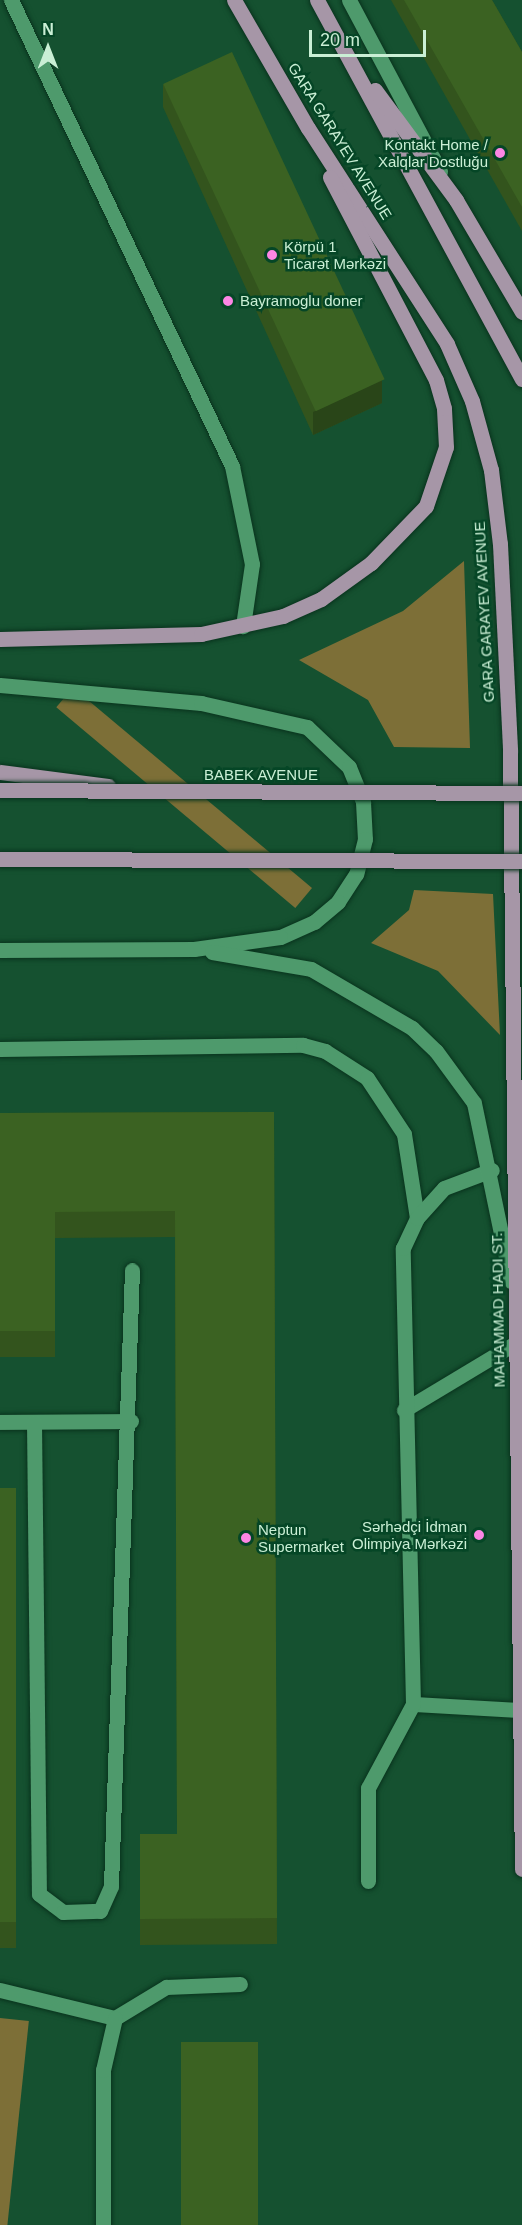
<!DOCTYPE html>
<html>
<head>
<meta charset="utf-8">
<style>
  body { margin:0 }
  #map { position:relative; width:522px; height:2225px; overflow:hidden; background:#155130; font-family:Helvetica,sans-serif }
  div>[style] { position:absolute }
  [style*='--x'] { left:calc(var(--x)*1px); top:calc(var(--y)*1px); width:calc(var(--w)*1px); rotate:calc(var(--a)*1deg) }
  .green>* { inset:0; background:#7d6f37; transform-origin:0 0 }
  .roads { filter:drop-shadow(0 0 2px #09331d) drop-shadow(0 0 2px #09331d) }
  .service>* { height:15px; margin:-7.5px; padding:0 7.5px; transform-origin:7.5px; border-radius:7.5px; background:#4e9a6c }
  .minor>* { height:15px; margin:-7.5px; padding:0 7.5px; transform-origin:7.5px; border-radius:7.5px; background:#4e9a6c }
  .secondary>* { height:15px; margin:-7.5px; padding:0 7.5px; transform-origin:7.5px; border-radius:7.5px; background:#4e9a6c }
  .primary>* { height:15px; margin:-7.5px; padding:0 7.5px; transform-origin:7.5px; border-radius:7.5px; background:#a696a7 }
  .bridges { filter:drop-shadow(0 0 2px #09331d) drop-shadow(0 0 2px #09331d) }
  .primary-bridge>* { height:15px; margin:-7.5px; padding:0 7.5px; transform-origin:7.5px; border-radius:7.5px; background:#a696a7 }
  .wall>* { inset:0; background:#33541d; transform-origin:0 0 }
  .shaded-wall>* { inset:0; background:#294518 }
  .building>* { inset:0; background:#3b6222; transform-origin:0 0 }
  .dots>* { width:16px; height:16px; translate:-50% -50%; box-sizing:border-box; border:3px solid #054626; border-radius:50% }
  span { translate:-50% -50%; white-space:nowrap; text-align:center; line-height:1.15; -webkit-text-stroke:5px #054626; paint-order:stroke }
  .street-label { font-size:15px; color:#caefd5 }
  .poi-label { font-size:15px; color:#caefd5 }
  .right { translate:-100% -50%; text-align:right }
  .left { translate:0 -50%; text-align:left }
  .north { position:absolute; left:18px; top:18px; width:60px; height:60px; -webkit-text-stroke:4px #054626; paint-order:stroke; rotate:0deg; font-size:16px; font-weight:700; line-height:24px; text-align:center; color:#caefd5 }
  .north::after { content:''; display:block; margin:auto; width:21px; height:27px; background:#caefd5; clip-path:polygon(50% 0,100% 100%,50% 72%,0 100%) }
  .scale { position:absolute; left:309px; top:30px; width:117px; height:27px; box-sizing:border-box; border:3px solid #caefd5; border-top:0; padding-left:8px; font-size:18px; line-height:21px; white-space:nowrap; color:#caefd5; -webkit-text-stroke:4px #054626; paint-order:stroke }
</style>
</head>
<body>
<div id="map">
  <div class="green">
    <div style="clip-path:polygon(464px 561px,470px 748px,394px 747px,368px 700px,299px 660px,403px 611px)"></div>
    <div style="left:312px;top:888px;width:26px;height:312px;rotate:130deg"></div>
    <div style="clip-path:polygon(414px 890px,493px 894px,500px 1035px,438px 971px,371px 943px,409px 910px)"></div>
    <div style="left:0;top:2018px;width:29px;height:207px;rotate:6deg"></div>
  </div>
  <div class="roads">
    <div class="service">
      <div style="--x:0;--y:1049;--w:303;--a:-0.8"></div>
      <div style="--x:303;--y:1045;--w:23;--a:15"></div>
      <div style="--x:325;--y:1051;--w:50;--a:32.7"></div>
      <div style="--x:367;--y:1078;--w:67;--a:56.5"></div>
      <div style="--x:404;--y:1134;--w:85;--a:81.2"></div>
      <div style="--x:404;--y:1410;--w:132;--a:-31"></div>
      <div style="--x:0;--y:1422;--w:131;--a:-0.4"></div>
      <div style="--x:34;--y:1422;--w:472;--a:89.4"></div>
      <div style="--x:39;--y:1894;--w:30;--a:37"></div>
      <div style="--x:63;--y:1912;--w:37;--a:-2"></div>
      <div style="--x:100;--y:1911;--w:27;--a:-66"></div>
      <div style="--x:111;--y:1886;--w:616;--a:-88.05"></div>
      <div style="--x:413;--y:1704;--w:107;--a:3.2"></div>
      <div style="--x:368;--y:1881;--w:93;--a:-90"></div>
      <div style="--x:368;--y:1788;--w:95;--a:-61.8"></div>
      <div style="--x:413;--y:1704;--w:456;--a:-91.3"></div>
      <div style="--x:403;--y:1248;--w:33;--a:-65"></div>
      <div style="--x:417;--y:1218;--w:40;--a:-48"></div>
      <div style="--x:444;--y:1188;--w:51;--a:-20.6"></div>
      <div style="--x:0;--y:1990;--w:118;--a:13.7"></div>
      <div style="--x:115;--y:2018;--w:60;--a:-31.3"></div>
      <div style="--x:166;--y:1987;--w:74;--a:-2.3"></div>
      <div style="--x:103;--y:2225;--w:155;--a:-90"></div>
      <div style="--x:103;--y:2070;--w:53;--a:-77"></div>
    </div>
    <div class="minor">
      <div style="--x:11;--y:0;--w:516;--a:64.63"></div>
      <div style="--x:232;--y:466;--w:100;--a:78.5"></div>
      <div style="--x:252;--y:564;--w:63;--a:98.3"></div>
      <div style="--x:349;--y:0;--w:194;--a:62"></div>
    </div>
    <div class="secondary">
      <div style="--x:0;--y:685;--w:202;--a:5.1"></div>
      <div style="--x:201;--y:703;--w:109;--a:12.8"></div>
      <div style="--x:307;--y:727;--w:58;--a:43.6"></div>
      <div style="--x:349;--y:767;--w:38;--a:68"></div>
      <div style="--x:363;--y:802;--w:37;--a:87"></div>
      <div style="--x:365;--y:839;--w:36;--a:104"></div>
      <div style="--x:356;--y:874;--w:33;--a:123"></div>
      <div style="--x:338;--y:902;--w:31;--a:140"></div>
      <div style="--x:314;--y:922;--w:37;--a:156"></div>
      <div style="--x:280;--y:937;--w:87;--a:172.1"></div>
      <div style="--x:194;--y:949;--w:194;--a:179.7"></div>
      <div style="--x:212;--y:952;--w:100;--a:9.7"></div>
      <div style="--x:311;--y:969;--w:117;--a:30.3"></div>
      <div style="--x:412;--y:1028;--w:33;--a:44"></div>
      <div style="--x:436;--y:1051;--w:64;--a:53.8"></div>
      <div style="--x:474;--y:1103;--w:182;--a:78.3"></div>
    </div>
    <div class="primary">
      <div style="--x:234;--y:0;--w:148;--a:60"></div>
      <div style="--x:308;--y:128;--w:257;--a:57.2"></div>
      <div style="--x:447;--y:344;--w:62;--a:66.3"></div>
      <div style="--x:472;--y:401;--w:72;--a:74.6"></div>
      <div style="--x:491;--y:470;--w:75;--a:83.1"></div>
      <div style="--x:500;--y:544;--w:206;--a:87.2"></div>
      <div style="--x:510;--y:750;--w:1119;--a:89.39"></div>
      <div style="--x:317;--y:0;--w:431;--a:61.6"></div>
      <div style="--x:375;--y:90;--w:137;--a:53.6"></div>
      <div style="--x:456;--y:200;--w:130;--a:59.5"></div>
      <div style="--x:0;--y:639;--w:201;--a:-1.4"></div>
      <div style="--x:201;--y:634;--w:84;--a:-12.4"></div>
      <div style="--x:283;--y:616;--w:42;--a:-24.1"></div>
      <div style="--x:321;--y:599;--w:62;--a:-35.8"></div>
      <div style="--x:371;--y:563;--w:79;--a:-46"></div>
      <div style="--x:426;--y:506;--w:62;--a:-71.3"></div>
      <div style="--x:446;--y:447;--w:39;--a:-93"></div>
      <div style="--x:444;--y:408;--w:29;--a:-106"></div>
      <div style="--x:436;--y:380;--w:229;--a:-117.6"></div>
      <div style="--x:0;--y:772;--w:109;--a:7.4"></div>
    </div>
  </div>
  <div class="bridges">
    <div class="primary-bridge">
      <div style="--x:0;--y:790;--w:522;--a:0.33"></div>
      <div style="--x:0;--y:859;--w:522;--a:0.22"></div>
    </div>
  </div>
  <div class="wall">
    <div style="clip-path:polygon(391px 0,492px 0,522px 52px,522px 231px)"></div>
    <div style="clip-path:polygon(163px 84px,382px 403px,313px 435px,163px 107px)"></div>
    <div style="clip-path:polygon(274px 1112px,277px 1944px,140px 1945px,140px 1834px,177px 1834px,175px 1237px,55px 1238px,55px 1357px,0 1357px,0 1113px)"></div>
    <div style="left:0;top:1488px;width:16px;height:460px"></div>
  </div>
  <div class="shaded-wall">
    <div style="clip-path:polygon(382px 380px,382px 403px,313px 435px,313px 412px)"></div>
  </div>
  <div class="building">
    <div style="clip-path:polygon(404px 0,492px 0,522px 52px,522px 207px)"></div>
    <div style="left:232px;top:52px;width:361px;height:76px;rotate:65deg"></div>
    <div style="clip-path:polygon(274px 1112px,277px 1918px,140px 1919px,140px 1834px,177px 1834px,175px 1211px,55px 1212px,55px 1331px,0 1331px,0 1113px)"></div>
    <div style="left:0;top:1488px;width:16px;height:434px"></div>
    <div style="left:181px;top:2042px;width:77px;height:183px"></div>
  </div>
  <div class="dots">
    <div style="left:500px;top:153px;background:#fc86e4"></div>
    <div style="left:272px;top:255px;background:#fc86e4"></div>
    <div style="left:228px;top:301px;background:#fc86e4"></div>
    <div style="left:479px;top:1535px;background:#fc86e4"></div>
    <div style="left:246px;top:1538px;background:#fc86e4"></div>
  </div>
  <div class="street-label">
    <span style="left:340px;top:141px;rotate:58deg">GARA GARAYEV AVENUE</span>
    <span style="left:484px;top:612px;rotate:-93deg">GARA GARAYEV AVENUE</span>
    <span style="left:261px;top:775px">BABEK AVENUE</span>
    <span style="left:498px;top:1310px;rotate:-91deg">MAHAMMAD HADI ST.</span>
  </div>
  <div class="poi-label">
    <span class="right" style="left:488px;top:153px">Kontakt Home /<br>Xalqlar Dostluğu</span>
    <span class="left" style="left:284px;top:255px">Körpü 1<br>Ticarət Mərkəzi</span>
    <span class="left" style="left:240px;top:301px">Bayramoglu doner</span>
    <span class="right" style="left:467px;top:1535px">Sərhədçi İdman<br>Olimpiya Mərkəzi</span>
    <span class="left" style="left:258px;top:1538px">Neptun<br>Supermarket</span>
  </div>
  <div class="north">N</div>
  <div class="scale">20 m</div>
</div>
</body>
</html>
